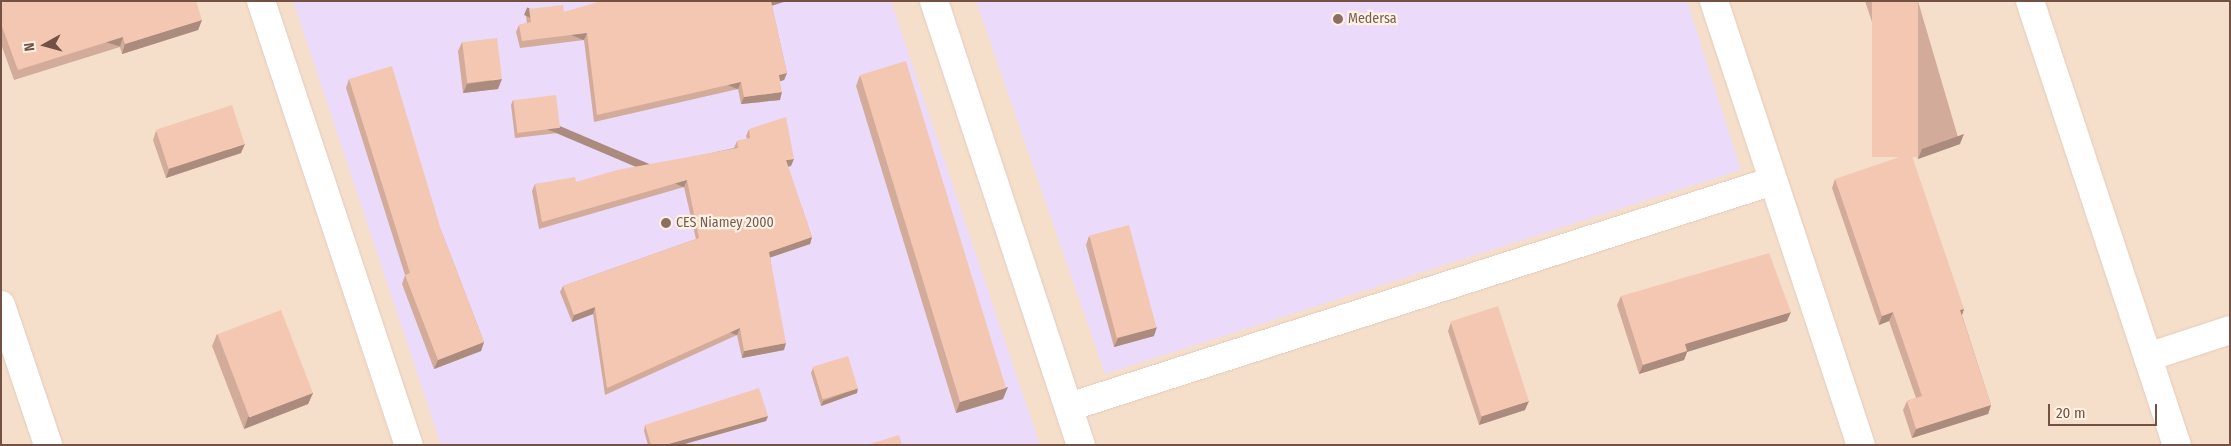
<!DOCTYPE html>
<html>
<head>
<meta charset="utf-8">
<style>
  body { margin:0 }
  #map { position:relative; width:2231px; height:446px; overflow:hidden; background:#fdeedd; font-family:"Fira Sans Condensed",sans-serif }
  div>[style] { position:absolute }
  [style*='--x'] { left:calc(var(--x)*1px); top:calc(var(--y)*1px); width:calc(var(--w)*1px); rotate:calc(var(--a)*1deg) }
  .residential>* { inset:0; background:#f5dfcb; transform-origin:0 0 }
  .education>* { inset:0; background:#ebdaf9 }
  .roads { filter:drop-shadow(0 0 1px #e3cbbc) drop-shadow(0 0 1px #e3cbbc) }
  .minor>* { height:28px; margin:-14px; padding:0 14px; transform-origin:14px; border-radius:14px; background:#fff }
  .wall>* { inset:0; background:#d2ab9a }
  .shaded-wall>* { inset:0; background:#ab8b7d; transform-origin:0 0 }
  .building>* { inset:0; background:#f4c7b3; transform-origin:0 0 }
  .dots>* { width:14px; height:14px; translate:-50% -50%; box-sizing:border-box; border:2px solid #fff2e5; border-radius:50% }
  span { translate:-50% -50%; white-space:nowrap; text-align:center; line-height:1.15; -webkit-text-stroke:4.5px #fff2e5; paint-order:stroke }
  .education-label { font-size:14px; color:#785e54 }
  .left { translate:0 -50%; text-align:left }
  .frame { position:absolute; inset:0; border:2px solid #745145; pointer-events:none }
  .north { position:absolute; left:20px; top:20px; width:50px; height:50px; -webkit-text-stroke:4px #fff2e5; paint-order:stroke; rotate:263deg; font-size:14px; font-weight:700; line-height:20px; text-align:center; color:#745145 }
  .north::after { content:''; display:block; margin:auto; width:18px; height:22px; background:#745145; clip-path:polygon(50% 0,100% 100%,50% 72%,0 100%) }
  .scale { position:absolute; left:2048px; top:404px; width:109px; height:22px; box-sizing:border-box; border:2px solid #745145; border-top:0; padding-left:6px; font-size:15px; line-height:18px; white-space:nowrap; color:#745145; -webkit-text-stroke:4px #fff2e5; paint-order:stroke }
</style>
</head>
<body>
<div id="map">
  <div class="residential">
    <div style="left:1px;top:1px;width:2229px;height:444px"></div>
  </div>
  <div class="education">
    <div style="clip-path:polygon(293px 1px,891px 1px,1040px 445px,441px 445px)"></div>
    <div style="clip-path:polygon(976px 1px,1687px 1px,1741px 170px,1105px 374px)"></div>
  </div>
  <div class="roads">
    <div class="minor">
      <div style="--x:261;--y:1;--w:468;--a:71.6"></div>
      <div style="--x:934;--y:1;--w:468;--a:71.7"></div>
      <div style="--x:1714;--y:1;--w:468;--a:71.7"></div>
      <div style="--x:2030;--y:1;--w:468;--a:71.7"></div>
      <div style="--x:1;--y:305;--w:148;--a:71.4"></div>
      <div style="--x:2148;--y:357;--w:86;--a:-18.2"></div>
      <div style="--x:1069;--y:407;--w:739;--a:-17.8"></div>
    </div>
  </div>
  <div class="wall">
    <div style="clip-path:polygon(1865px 1px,1918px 1px,1960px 144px,1918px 159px)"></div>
    <div style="clip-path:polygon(1px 3px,202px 20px,198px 30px,122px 54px,120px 47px,14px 80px,1px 44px)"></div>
    <div style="clip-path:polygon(772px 6px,787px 73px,784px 80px,780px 81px,780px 100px,741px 104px,738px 89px,594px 122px,584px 40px,520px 48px,516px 32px,519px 25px,527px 23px,526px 16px,529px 9px,564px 12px)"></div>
    <div style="clip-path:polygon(462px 42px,498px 89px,463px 93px,458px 51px)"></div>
    <div style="clip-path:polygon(860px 75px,1003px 399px,956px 413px,856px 86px)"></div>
    <div style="clip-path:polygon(349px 79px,441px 230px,484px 342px,481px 351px,434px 369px,402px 284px,405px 275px,346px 88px)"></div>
    <div style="clip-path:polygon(513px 100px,560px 128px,558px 133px,515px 138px,511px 105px)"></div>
    <div style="clip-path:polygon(749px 129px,791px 166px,788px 167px,812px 237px,810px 244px,770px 257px,784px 350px,742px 358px,737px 335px,605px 395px,593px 314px,572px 322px,560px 292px,563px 286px,696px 239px,684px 187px,539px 229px,532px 191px,535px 184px,576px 182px,734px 148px,737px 141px,747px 139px,746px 136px)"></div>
    <div style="clip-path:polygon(156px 131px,241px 153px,166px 178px,153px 140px)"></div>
    <div style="clip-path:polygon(1835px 179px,1964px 309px,1962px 315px,1991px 405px,1988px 414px,1912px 438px,1903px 410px,1907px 401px,1916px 398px,1889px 321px,1879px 325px,1832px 188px)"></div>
    <div style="clip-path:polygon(1089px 236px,1154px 336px,1114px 347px,1086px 245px)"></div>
    <div style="clip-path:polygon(1621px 296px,1787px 321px,1687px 352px,1684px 360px,1639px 374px,1617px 305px)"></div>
    <div style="clip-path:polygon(1451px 322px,1525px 410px,1479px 425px,1448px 331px)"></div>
    <div style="clip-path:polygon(217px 334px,313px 393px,308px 404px,244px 429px,212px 346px)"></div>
    <div style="clip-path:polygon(813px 368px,857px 393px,821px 406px,811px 373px)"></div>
    <div style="clip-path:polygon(768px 416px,766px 421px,681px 445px,648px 445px,644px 431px,645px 425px)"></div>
  </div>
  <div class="shaded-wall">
    <div style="clip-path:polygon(770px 1px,787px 1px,768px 7px)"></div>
    <div style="clip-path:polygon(202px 20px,198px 30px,122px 54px,125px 44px)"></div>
    <div style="left:587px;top:33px;width:8px;height:65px;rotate:113deg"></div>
    <div style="left:123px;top:37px;width:10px;height:110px;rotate:107deg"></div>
    <div style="clip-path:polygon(787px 73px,784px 80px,777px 82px,779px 75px)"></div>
    <div style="clip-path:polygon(502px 79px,498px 89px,463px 93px,467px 84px)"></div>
    <div style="left:741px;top:82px;width:8px;height:148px;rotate:113deg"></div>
    <div style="clip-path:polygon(782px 92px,780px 100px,741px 104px,744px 97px)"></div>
    <div style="left:560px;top:128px;width:5px;height:43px;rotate:112deg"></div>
    <div style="clip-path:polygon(1964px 134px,1960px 144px,1918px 159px,1922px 149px)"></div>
    <div style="clip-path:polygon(245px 144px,241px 153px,166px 178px,169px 169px)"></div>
    <div style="clip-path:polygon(794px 159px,791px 166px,784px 167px,786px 160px)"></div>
    <div style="left:687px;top:180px;width:8px;height:151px;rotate:113deg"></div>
    <div style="clip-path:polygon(812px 237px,810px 244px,766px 259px,769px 252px)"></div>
    <div style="clip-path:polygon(595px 307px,593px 314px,572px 322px,574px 315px)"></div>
    <div style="clip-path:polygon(1964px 309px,1961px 318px,1960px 310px)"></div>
    <div style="clip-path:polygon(1791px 312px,1787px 321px,1687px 352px,1684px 360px,1639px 374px,1643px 365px,1685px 344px)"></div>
    <div style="clip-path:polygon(1893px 312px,1889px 321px,1879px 325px,1882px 316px)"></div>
    <div style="clip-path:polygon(1157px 327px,1154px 336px,1114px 347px,1118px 338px)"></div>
    <div style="left:740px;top:328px;width:8px;height:146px;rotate:113deg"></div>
    <div style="clip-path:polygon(484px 342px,481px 351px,434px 369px,438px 360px)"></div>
    <div style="clip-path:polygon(786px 343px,784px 350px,742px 358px,744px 351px)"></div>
    <div style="clip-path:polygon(1008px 387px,1003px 399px,956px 413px,960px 402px)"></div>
    <div style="clip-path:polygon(858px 388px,857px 393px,821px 406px,823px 401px)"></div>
    <div style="clip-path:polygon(313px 393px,308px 404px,244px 429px,248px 417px)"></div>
    <div style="clip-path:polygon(1529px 401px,1525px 410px,1479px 425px,1482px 416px)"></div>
    <div style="clip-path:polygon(1991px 405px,1988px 414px,1912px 438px,1916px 429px)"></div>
    <div style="clip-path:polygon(768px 416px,766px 421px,681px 445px,665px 445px)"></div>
  </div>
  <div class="building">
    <div style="clip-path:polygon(7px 1px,196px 1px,202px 20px,125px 44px,123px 37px,18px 70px,1px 24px,1px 3px)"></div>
    <div style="clip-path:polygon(601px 1px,771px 1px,787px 73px,779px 75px,782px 92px,744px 97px,741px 82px,597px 115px,587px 33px,522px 41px,519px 25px,531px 22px,529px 9px,563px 5px,564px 12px)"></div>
    <div style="left:1872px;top:1px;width:46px;height:156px"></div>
    <div style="left:497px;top:38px;width:41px;height:35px;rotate:83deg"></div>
    <div style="left:906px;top:61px;width:342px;height:48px;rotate:73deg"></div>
    <div style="clip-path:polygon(392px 66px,441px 230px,484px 342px,438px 360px,405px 275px,410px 273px,349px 79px)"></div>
    <div style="left:556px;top:95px;width:33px;height:43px;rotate:83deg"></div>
    <div style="left:232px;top:105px;width:41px;height:80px;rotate:72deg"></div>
    <div style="clip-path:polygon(786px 117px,794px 159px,786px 160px,812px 237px,769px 252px,786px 343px,744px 351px,740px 328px,607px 388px,595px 307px,574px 315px,563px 286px,699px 238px,687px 180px,542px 222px,535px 184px,575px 177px,576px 182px,617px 170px,738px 148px,737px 141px,750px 138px,749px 129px)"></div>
    <div style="clip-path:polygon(1911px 153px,1964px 309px,1960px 310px,1991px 405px,1916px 429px,1907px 401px,1922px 396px,1893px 312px,1882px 316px,1835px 179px)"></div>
    <div style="left:1129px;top:225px;width:106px;height:41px;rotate:75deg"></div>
    <div style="clip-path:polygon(1769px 253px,1791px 312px,1685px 344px,1687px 351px,1643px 365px,1621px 296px)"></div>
    <div style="left:1498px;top:306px;width:100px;height:50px;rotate:72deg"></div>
    <div style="left:281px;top:310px;width:89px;height:68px;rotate:69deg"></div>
    <div style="left:848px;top:356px;width:34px;height:37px;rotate:73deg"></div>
    <div style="clip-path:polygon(759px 388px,768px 416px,665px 445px,651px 445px,645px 425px)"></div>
    <div style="clip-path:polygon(899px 435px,902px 445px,867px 445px)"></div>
  </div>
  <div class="dots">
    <div style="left:1338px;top:19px;background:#8d6e63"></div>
    <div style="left:666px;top:223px;background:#8d6e63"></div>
  </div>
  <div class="education-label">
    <span class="left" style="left:1348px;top:19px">Medersa</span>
    <span class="left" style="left:676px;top:223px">CES Niamey 2000</span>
  </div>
  <div class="frame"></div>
  <div class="north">N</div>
  <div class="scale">20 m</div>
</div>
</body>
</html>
